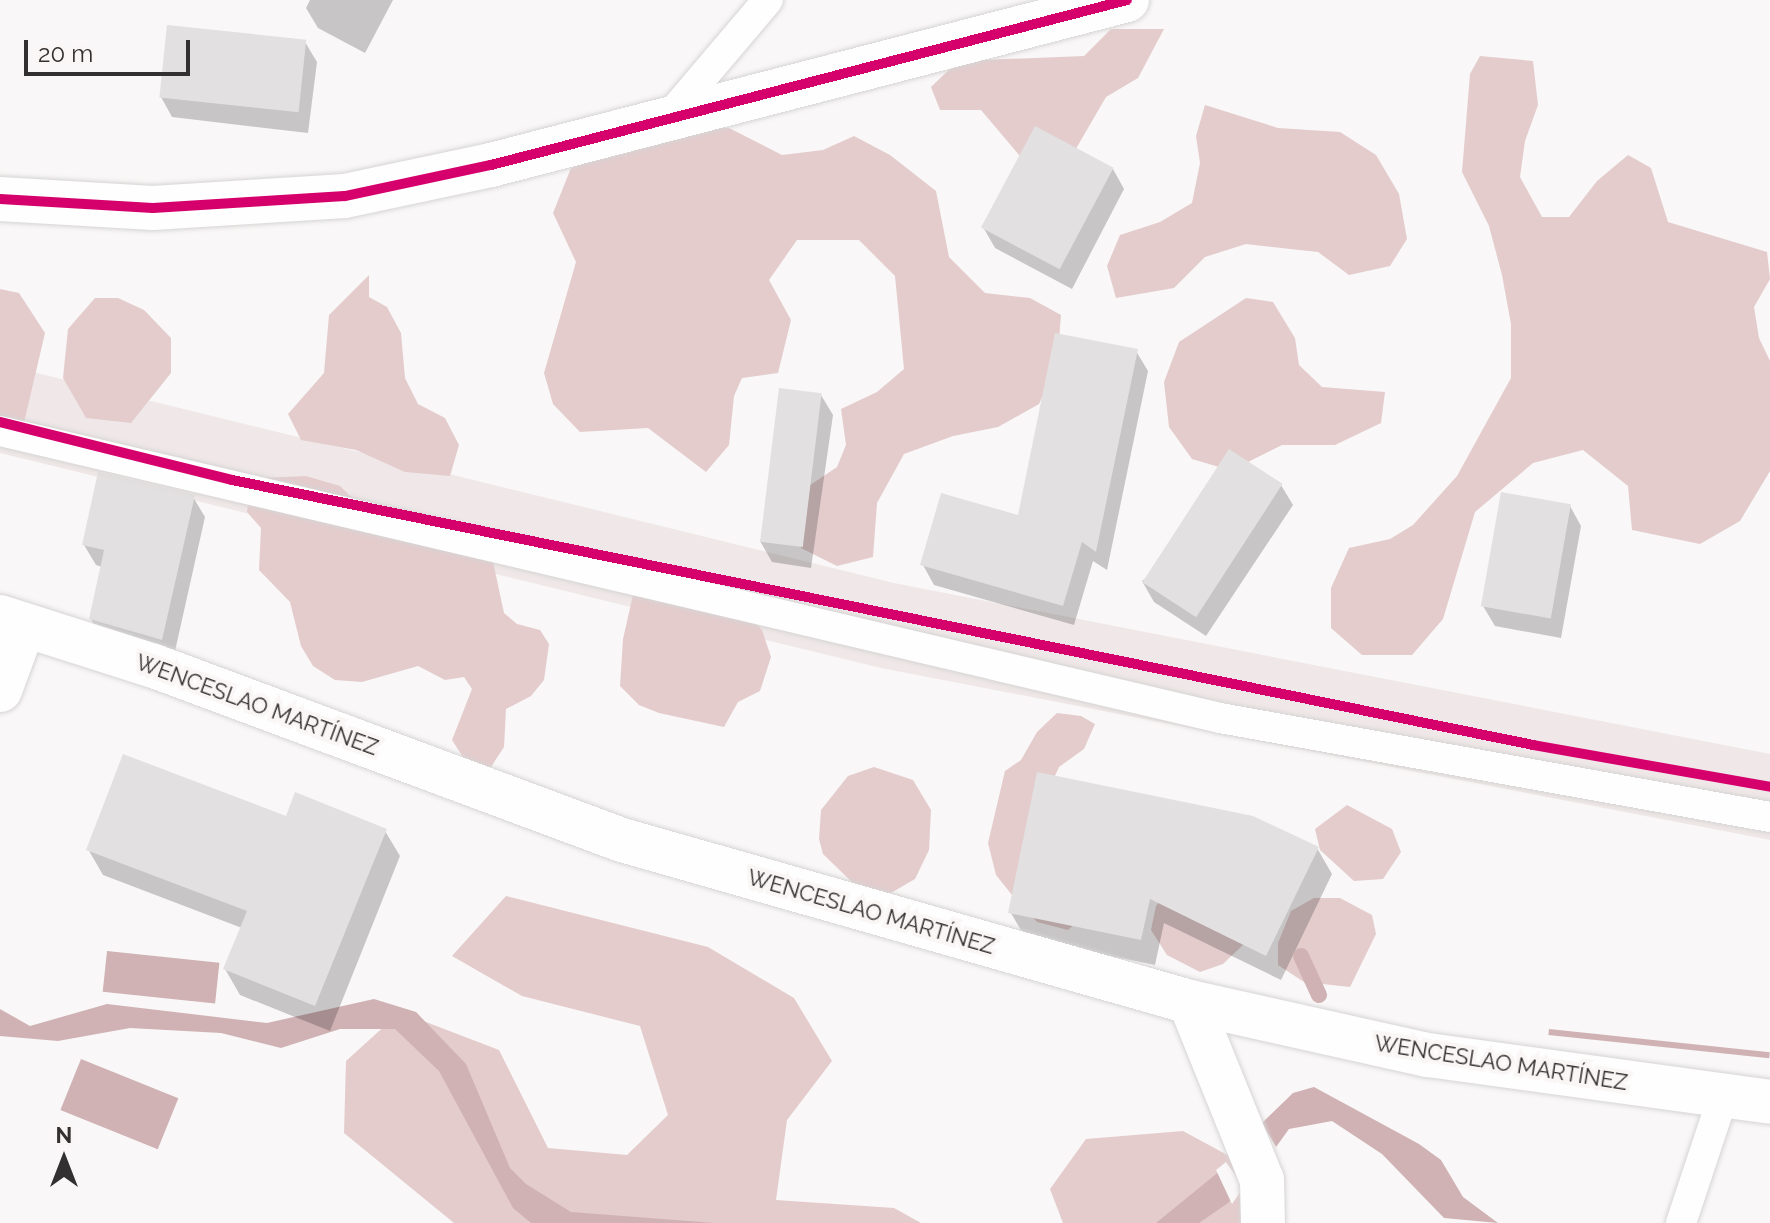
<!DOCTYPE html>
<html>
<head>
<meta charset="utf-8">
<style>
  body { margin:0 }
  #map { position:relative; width:1770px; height:1223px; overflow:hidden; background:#f9f7f7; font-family:Raleway,sans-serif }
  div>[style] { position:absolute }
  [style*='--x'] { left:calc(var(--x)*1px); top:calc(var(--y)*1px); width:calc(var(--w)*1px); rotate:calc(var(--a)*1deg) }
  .built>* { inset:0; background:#f0e8e8 }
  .forest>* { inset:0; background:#e4cccd }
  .water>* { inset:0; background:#d0b2b4; transform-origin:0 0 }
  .pier>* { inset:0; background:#f9f7f7 }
  .shadow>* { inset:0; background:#0003 }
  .stream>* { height:16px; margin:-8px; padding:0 8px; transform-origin:8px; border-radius:8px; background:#d0b2b4 }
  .building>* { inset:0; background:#e2e0e0; transform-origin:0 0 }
  .roads { filter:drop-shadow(0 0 2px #d6d4d4) drop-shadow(0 0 2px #d6d4d4) }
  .service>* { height:30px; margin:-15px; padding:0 15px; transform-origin:15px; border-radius:15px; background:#fefefe }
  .minor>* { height:44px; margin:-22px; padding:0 22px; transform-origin:22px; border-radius:22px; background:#fefefe }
  .tertiary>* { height:44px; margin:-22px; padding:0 22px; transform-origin:22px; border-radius:22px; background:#fefefe }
  .secondary>* { height:44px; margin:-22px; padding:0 22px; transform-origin:22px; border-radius:22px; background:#fefefe }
  .cycleway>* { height:10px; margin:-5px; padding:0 5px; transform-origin:5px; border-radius:5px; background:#d6006c }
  span { translate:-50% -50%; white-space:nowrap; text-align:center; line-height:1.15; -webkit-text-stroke:8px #faf6f6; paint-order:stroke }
  .street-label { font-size:22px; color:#323030 }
  .north { position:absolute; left:24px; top:1119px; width:80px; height:80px; -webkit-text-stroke:6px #faf6f6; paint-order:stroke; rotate:0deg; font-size:22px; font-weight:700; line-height:32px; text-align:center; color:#323030 }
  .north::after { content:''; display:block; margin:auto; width:28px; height:36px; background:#323030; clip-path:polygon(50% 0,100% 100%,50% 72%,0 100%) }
  .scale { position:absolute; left:24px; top:40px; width:166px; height:36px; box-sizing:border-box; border:4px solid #323030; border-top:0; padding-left:10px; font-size:24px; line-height:28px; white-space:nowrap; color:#323030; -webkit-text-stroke:6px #faf6f6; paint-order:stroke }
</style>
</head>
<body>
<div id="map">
  <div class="built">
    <div style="clip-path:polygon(0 364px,894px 583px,1770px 754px,1770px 840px,881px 668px,0 453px)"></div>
  </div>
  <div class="forest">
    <div style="clip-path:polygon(1111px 29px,1164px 29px,1138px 78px,1106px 97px,1070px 159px,1030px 168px,981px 110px,940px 110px,931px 87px,958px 61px,1084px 56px)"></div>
    <div style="clip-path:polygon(1480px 56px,1533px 61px,1538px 105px,1525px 141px,1520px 177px,1542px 217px,1569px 217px,1597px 181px,1628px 155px,1651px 168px,1668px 222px,1767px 252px,1770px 279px,1754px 307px,1759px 338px,1770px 361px,1770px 471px,1740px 521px,1700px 544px,1632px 530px,1628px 486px,1583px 450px,1533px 463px,1475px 512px,1443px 619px,1412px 655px,1362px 655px,1331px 628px,1331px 588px,1349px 548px,1390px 539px,1413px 525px,1457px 476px,1511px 378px,1511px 324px,1502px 275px,1489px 226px,1462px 172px,1470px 74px)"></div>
    <div style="clip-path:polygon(1205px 105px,1278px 128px,1340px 132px,1376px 155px,1399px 194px,1407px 239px,1390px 266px,1349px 275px,1318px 252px,1246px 244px,1205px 257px,1174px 288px,1116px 298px,1107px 266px,1120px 235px,1160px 222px,1192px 203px,1200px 163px,1196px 136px)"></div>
    <div style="clip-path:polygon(688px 123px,729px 128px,782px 155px,823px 150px,854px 136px,890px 155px,936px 191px,949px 257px,985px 293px,1030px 298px,1061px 315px,1057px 365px,1039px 404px,998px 427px,953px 436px,904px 454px,877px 503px,873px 557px,837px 566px,801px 548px,791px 498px,837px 467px,846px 445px,841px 409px,877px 392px,904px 369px,895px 276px,859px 240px,797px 240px,769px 280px,791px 320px,778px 373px,742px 378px,734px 396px,729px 445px,706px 472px,648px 428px,580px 432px,553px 404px,544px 373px,576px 262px,553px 213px,571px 168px)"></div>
    <div style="clip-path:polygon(369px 275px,369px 297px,387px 307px,401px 333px,405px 378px,418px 404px,445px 418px,459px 445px,450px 476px,405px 472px,356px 450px,301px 440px,288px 414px,324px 373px,329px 315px)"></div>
    <div style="clip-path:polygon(0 289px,19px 293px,45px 333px,23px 427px,0 443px)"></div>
    <div style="clip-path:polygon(95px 298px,118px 298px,144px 310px,171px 338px,171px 373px,131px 423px,86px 418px,63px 378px,68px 329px)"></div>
    <div style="clip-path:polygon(1246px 298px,1273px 302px,1295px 338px,1299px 365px,1322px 387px,1385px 392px,1381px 423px,1335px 445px,1282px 445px,1246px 463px,1219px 467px,1192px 459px,1169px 427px,1164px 382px,1179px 342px)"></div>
    <div style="clip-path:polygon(306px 476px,340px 486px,360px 506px,380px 514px,445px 519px,477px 534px,492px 557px,504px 613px,517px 624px,540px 630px,549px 644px,544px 680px,531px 696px,506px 709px,504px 747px,491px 767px,468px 765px,452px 740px,472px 689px,464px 677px,445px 680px,418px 666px,362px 682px,335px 680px,313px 666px,301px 646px,290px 602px,259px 570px,261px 528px,247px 512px,250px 492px,263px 478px)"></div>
    <div style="clip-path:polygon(635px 586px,731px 597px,762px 630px,771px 657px,760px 691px,738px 702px,724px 727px,659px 713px,639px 705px,620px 686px,623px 639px)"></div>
    <div style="clip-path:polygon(1057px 713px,1081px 716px,1095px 724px,1084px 749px,1059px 767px,1050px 787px,1100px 901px,1068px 930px,1037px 922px,1012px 895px,996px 875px,988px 843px,1005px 771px,1021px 760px,1037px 732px)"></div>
    <div style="clip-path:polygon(874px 767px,913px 780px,931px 810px,929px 850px,915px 879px,884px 897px,857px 887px,823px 854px,819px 839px,821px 810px,848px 776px)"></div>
    <div style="clip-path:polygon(1347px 805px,1392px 829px,1401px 852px,1383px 879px,1354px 881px,1320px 850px,1315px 829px)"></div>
    <div style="clip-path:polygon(1174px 881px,1246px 942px,1223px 964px,1200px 972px,1167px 955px,1151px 930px,1156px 906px)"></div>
    <div style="clip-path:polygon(506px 896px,708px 947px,794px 998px,832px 1061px,787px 1120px,776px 1200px,894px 1208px,921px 1223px,454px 1223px,344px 1133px,346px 1061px,400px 1012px,499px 1050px,548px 1148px,627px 1155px,668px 1115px,640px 1026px,522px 996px,452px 956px)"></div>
    <div style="clip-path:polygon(1314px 898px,1340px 898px,1372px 915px,1376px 934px,1350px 987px,1304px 982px,1278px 965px,1278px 943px,1291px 911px)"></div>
    <div style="clip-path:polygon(1183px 1131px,1255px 1170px,1259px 1223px,1063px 1223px,1050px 1189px,1086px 1139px)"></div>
  </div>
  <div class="water">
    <div style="left:107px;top:951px;width:113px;height:41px;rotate:6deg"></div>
    <div style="clip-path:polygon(374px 999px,416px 1012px,466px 1064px,510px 1168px,526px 1184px,571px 1212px,715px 1223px,531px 1223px,513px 1208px,439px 1071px,395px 1029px,340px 1029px,281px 1048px,221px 1033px,130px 1028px,58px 1041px,0 1036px,0 1009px,30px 1026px,107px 1004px,267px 1023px)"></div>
    <div style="left:1549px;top:1029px;width:222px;height:6px;rotate:6deg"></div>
    <div style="left:81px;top:1059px;width:105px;height:55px;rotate:22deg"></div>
    <div style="clip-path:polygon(1314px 1087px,1419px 1144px,1441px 1160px,1463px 1197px,1498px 1223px,1444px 1218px,1382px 1154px,1332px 1121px,1289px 1129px,1276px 1147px,1262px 1123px,1293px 1093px)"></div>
    <div style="clip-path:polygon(1226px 1166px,1240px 1188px,1228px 1203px,1199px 1223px,1156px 1223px)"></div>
  </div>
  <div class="pier">
    <div style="clip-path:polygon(1226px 1162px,1244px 1187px,1232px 1204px,1216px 1170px)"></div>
  </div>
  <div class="shadow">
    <div style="clip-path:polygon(310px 0,393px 0,365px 53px,318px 28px,306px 8px)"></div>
    <div style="clip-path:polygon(305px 42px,317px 62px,308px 133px,172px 117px,161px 97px)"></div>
    <div style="clip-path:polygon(1113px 169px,1124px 189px,1072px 289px,995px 248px,983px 227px)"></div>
    <div style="clip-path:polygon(1136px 351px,1148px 371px,1107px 570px,1093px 561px,1074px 625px,934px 585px,923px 565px,1020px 518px)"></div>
    <div style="clip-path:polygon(821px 395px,833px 415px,811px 568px,772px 562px,760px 541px)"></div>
    <div style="clip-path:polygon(1281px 485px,1293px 505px,1206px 636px,1154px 602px,1142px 581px)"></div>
    <div style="clip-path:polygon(193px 497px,205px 517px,173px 660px,102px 639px,91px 619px,102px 567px,96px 565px,84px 545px)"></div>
    <div style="clip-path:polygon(1570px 506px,1581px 526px,1561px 638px,1495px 626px,1483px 606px)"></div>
    <div style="clip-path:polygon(287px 818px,385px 831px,400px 856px,330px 1031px,240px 995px,225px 969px,242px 928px,103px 875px,88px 849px)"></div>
    <div style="clip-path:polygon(1317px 848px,1332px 874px,1281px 980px,1164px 923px,1155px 965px,1026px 939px,1011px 913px)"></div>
  </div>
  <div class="stream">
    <div style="--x:1301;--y:956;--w:43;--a:65.2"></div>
  </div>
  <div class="building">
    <div style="left:167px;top:25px;width:140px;height:73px;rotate:6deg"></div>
    <div style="left:1035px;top:126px;width:89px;height:115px;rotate:28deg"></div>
    <div style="clip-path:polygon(1055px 333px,1138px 349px,1096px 552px,1082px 542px,1063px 606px,920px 565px,941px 493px,1018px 515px)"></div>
    <div style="left:779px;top:388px;width:43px;height:155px;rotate:7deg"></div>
    <div style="left:1229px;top:449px;width:64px;height:159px;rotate:33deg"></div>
    <div style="clip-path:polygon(98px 472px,195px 495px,162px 640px,89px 619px,104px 550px,82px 545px)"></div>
    <div style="left:1501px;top:492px;width:71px;height:116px;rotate:10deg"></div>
    <div style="clip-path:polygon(123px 754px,286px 816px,295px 792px,387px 829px,315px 1006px,223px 969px,247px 911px,86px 850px)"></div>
    <div style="clip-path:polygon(1037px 772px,1253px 816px,1319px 847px,1266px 956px,1150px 899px,1141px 940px,1008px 913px)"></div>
  </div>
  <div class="roads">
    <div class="service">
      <div style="--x:667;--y:119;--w:156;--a:-49.7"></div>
      <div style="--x:0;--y:431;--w:1253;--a:13.24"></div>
      <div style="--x:1220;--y:718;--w:559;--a:10.2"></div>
      <div style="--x:1681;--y:1223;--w:133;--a:-71.6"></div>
    </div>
    <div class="minor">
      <div style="--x:0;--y:690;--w:69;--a:-69.7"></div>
      <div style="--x:1190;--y:1002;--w:192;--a:68"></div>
      <div style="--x:1262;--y:1180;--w:43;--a:88.7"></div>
    </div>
    <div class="tertiary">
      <div style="--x:0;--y:199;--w:153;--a:3.4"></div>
      <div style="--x:153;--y:208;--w:192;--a:-3.6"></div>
      <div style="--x:345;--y:196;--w:149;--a:-12"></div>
      <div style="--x:491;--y:165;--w:657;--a:-14.54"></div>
    </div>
    <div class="secondary">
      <div style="--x:0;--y:617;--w:162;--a:17.7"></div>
      <div style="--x:154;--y:666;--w:499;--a:20.4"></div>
      <div style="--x:622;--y:840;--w:591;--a:15.92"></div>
      <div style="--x:1190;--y:1002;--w:244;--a:12.6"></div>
      <div style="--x:1428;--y:1055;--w:345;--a:7.8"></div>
    </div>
  </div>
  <div class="cycleway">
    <div style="--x:0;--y:199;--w:153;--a:3.4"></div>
    <div style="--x:153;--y:208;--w:192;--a:-3.6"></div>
    <div style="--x:345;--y:196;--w:149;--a:-12"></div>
    <div style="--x:491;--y:165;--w:657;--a:-14.54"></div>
    <div style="--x:0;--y:422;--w:239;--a:14"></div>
    <div style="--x:232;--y:480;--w:1328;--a:11.51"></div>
    <div style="--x:1533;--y:745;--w:241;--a:10"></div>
  </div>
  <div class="street-label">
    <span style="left:257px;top:705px;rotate:20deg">WENCESLAO MARTÍNEZ</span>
    <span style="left:871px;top:912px;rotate:16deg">WENCESLAO MARTÍNEZ</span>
    <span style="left:1501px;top:1063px;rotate:9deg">WENCESLAO MARTÍNEZ</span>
  </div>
  <div class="north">N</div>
  <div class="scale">20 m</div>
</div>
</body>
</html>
